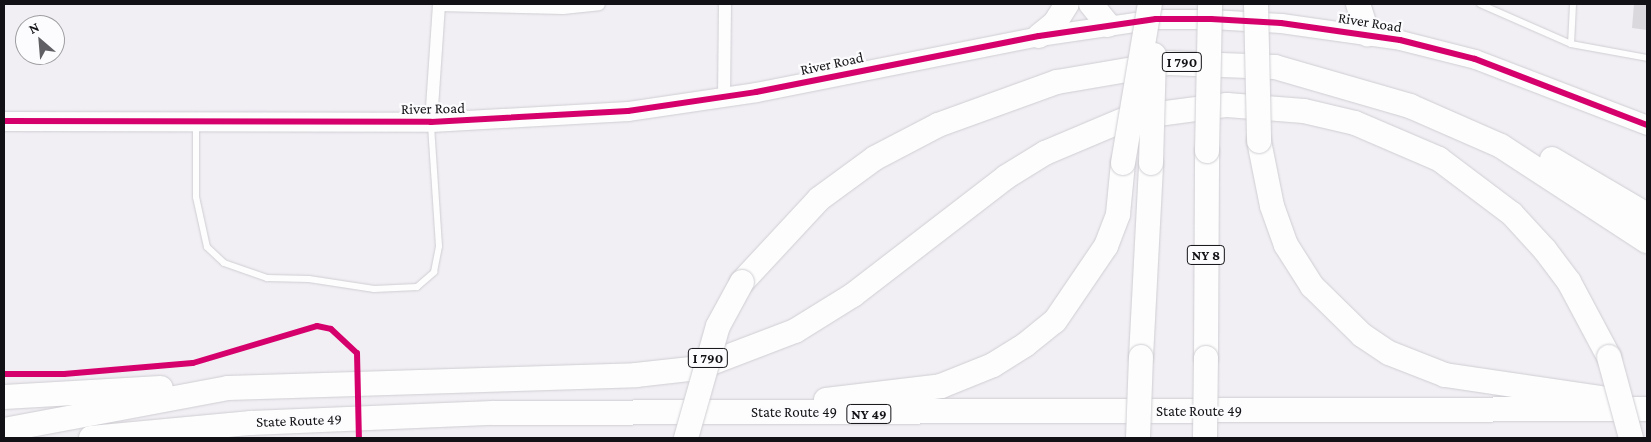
<!DOCTYPE html>
<html>
<head>
<meta charset="utf-8">
<style>
  body { margin:0 }
  #map { position:relative; width:1651px; height:442px; overflow:hidden; background:#f1eff4; font-family:"Crimson Pro",serif }
  div>[style] { position:absolute }
  [style*='--x'] { left:calc(var(--x)*1px); top:calc(var(--y)*1px); width:calc(var(--w)*1px); rotate:calc(var(--a)*1deg) }
  .building>* { inset:0; background:#dad8dc }
  .roads { filter:drop-shadow(0 0 1px #cfcdd2) drop-shadow(0 0 1px #cfcdd2) }
  .lane>* { height:6px; margin:-3px; padding:0 3px; transform-origin:3px; border-radius:3px; background:#fdfdfd }
  .street>* { height:12px; margin:-6px; padding:0 6px; transform-origin:6px; border-radius:6px; background:#fdfdfd }
  .secondary>* { height:19px; margin:-9.5px; padding:0 9.5px; transform-origin:9.5px; border-radius:9.5px; background:#fdfdfd }
  .highway>* { height:24px; margin:-12px; padding:0 12px; transform-origin:12px; border-radius:12px; background:#fdfdfd }
  .bridges { filter:drop-shadow(0 0 1px #cfcdd2) drop-shadow(0 0 1px #cfcdd2) }
  .highway-bridge>* { height:24px; margin:-12px; padding:0 12px; transform-origin:12px; border-radius:12px; background:#fdfdfd }
  .cycleway>* { height:6px; margin:-3px; padding:0 3px; transform-origin:3px; border-radius:3px; background:#d6006c }
  span { translate:-50% -50%; white-space:nowrap; text-align:center; line-height:1.15; -webkit-text-stroke:4.5px #fcfbfd; paint-order:stroke }
  .shield-label span { padding:1px 4px; background:#fcfbfd; border:1px solid; border-radius:4px; -webkit-text-stroke-width:0 }
  .shield-label { font-size:14px; color:#121115; font-weight:700 }
  .street-label { font-size:15px; color:#121115 }
  .frame { position:absolute; inset:0; border:5px solid #121115; pointer-events:none }
  .north { position:absolute; left:15px; top:15px; width:50px; height:50px; box-sizing:border-box; background:#fcfbfd; border:1px solid #9e9da0; border-radius:50%; rotate:333deg; font-size:14px; font-weight:700; line-height:20px; text-align:center; color:#121115 }
  .north::after { content:''; display:block; margin:auto; width:18px; height:22px; background:#605f63; clip-path:polygon(50% 0,100% 100%,50% 72%,0 100%) }
</style>
</head>
<body>
<div id="map">
  <div class="building">
    <div style="clip-path:polygon(1634px 4px,1647px 4px,1647px 30px,1632px 28px)"></div>
  </div>
  <div class="roads">
    <div class="lane">
      <div style="--x:1480;--y:4;--w:99;--a:23.7"></div>
      <div style="--x:1571;--y:44;--w:77;--a:10.4"></div>
      <div style="--x:1571;--y:44;--w:40;--a:-87.1"></div>
      <div style="--x:196;--y:124;--w:73;--a:90"></div>
      <div style="--x:196;--y:197;--w:51;--a:77.6"></div>
      <div style="--x:207;--y:247;--w:23;--a:43"></div>
      <div style="--x:224;--y:263;--w:46;--a:19.2"></div>
      <div style="--x:267;--y:278;--w:42;--a:1.4"></div>
      <div style="--x:309;--y:279;--w:66;--a:8.7"></div>
      <div style="--x:374;--y:289;--w:43;--a:-2.7"></div>
      <div style="--x:417;--y:287;--w:23;--a:-41"></div>
      <div style="--x:434;--y:272;--w:26;--a:-79"></div>
      <div style="--x:439;--y:246;--w:121;--a:-93.8"></div>
    </div>
    <div class="street">
      <div style="--x:439;--y:5;--w:124;--a:1.4"></div>
      <div style="--x:563;--y:8;--w:36;--a:-6"></div>
      <div style="--x:724;--y:98;--w:94;--a:-89.4"></div>
      <div style="--x:431;--y:122;--w:118;--a:-86.1"></div>
    </div>
    <div class="secondary">
      <div style="--x:4;--y:121;--w:427;--a:0.1"></div>
      <div style="--x:431;--y:122;--w:197;--a:-3.2"></div>
      <div style="--x:628;--y:111;--w:129;--a:-8.4"></div>
      <div style="--x:756;--y:92;--w:288;--a:-11.2"></div>
      <div style="--x:1039;--y:36;--w:118;--a:-8.3"></div>
      <div style="--x:1156;--y:19;--w:55;--a:0"></div>
      <div style="--x:1211;--y:19;--w:70;--a:3.3"></div>
      <div style="--x:1281;--y:23;--w:120;--a:8.1"></div>
      <div style="--x:1400;--y:40;--w:77;--a:14.2"></div>
      <div style="--x:1475;--y:59;--w:184;--a:21"></div>
    </div>
    <div class="highway">
      <div style="--x:1091;--y:4;--w:27;--a:51"></div>
      <div style="--x:1358;--y:4;--w:32;--a:72"></div>
      <div style="--x:1039;--y:36;--w:21;--a:-39"></div>
      <div style="--x:1055;--y:23;--w:22;--a:-58"></div>
      <div style="--x:1259;--y:141;--w:66;--a:78.7"></div>
      <div style="--x:1272;--y:206;--w:41;--a:70.3"></div>
      <div style="--x:1286;--y:245;--w:49;--a:57.6"></div>
      <div style="--x:1312;--y:286;--w:70;--a:44.4"></div>
      <div style="--x:1362;--y:335;--w:32;--a:34"></div>
      <div style="--x:1389;--y:353;--w:60;--a:21.4"></div>
      <div style="--x:1445;--y:375;--w:158;--a:8.4"></div>
      <div style="--x:1552;--y:159;--w:110;--a:30.5"></div>
      <div style="--x:742;--y:282;--w:113;--a:-47.1"></div>
      <div style="--x:819;--y:199;--w:69;--a:-36.2"></div>
      <div style="--x:875;--y:158;--w:71;--a:-27.6"></div>
      <div style="--x:938;--y:125;--w:127;--a:-19.9"></div>
      <div style="--x:1057;--y:82;--w:113;--a:-9.7"></div>
      <div style="--x:1168;--y:63;--w:107;--a:2.1"></div>
      <div style="--x:1275;--y:67;--w:141;--a:16.1"></div>
      <div style="--x:1410;--y:106;--w:99;--a:23.7"></div>
      <div style="--x:1501;--y:146;--w:174;--a:33.1"></div>
      <div style="--x:1141;--y:357;--w:194;--a:-87"></div>
      <div style="--x:1206;--y:358;--w:207;--a:-89.7"></div>
      <div style="--x:4;--y:397;--w:157;--a:-3.3"></div>
      <div style="--x:826;--y:400;--w:116;--a:-6.9"></div>
      <div style="--x:941;--y:386;--w:56;--a:-22"></div>
      <div style="--x:993;--y:365;--w:38;--a:-32"></div>
      <div style="--x:1025;--y:345;--w:38;--a:-39"></div>
      <div style="--x:1055;--y:321;--w:91;--a:-55.8"></div>
      <div style="--x:1106;--y:246;--w:34;--a:-69"></div>
      <div style="--x:1118;--y:214;--w:51;--a:-84.4"></div>
      <div style="--x:4;--y:430;--w:228;--a:-10.6"></div>
      <div style="--x:228;--y:388;--w:408;--a:-1.8"></div>
      <div style="--x:636;--y:375;--w:62;--a:-6.4"></div>
      <div style="--x:698;--y:368;--w:104;--a:-20.9"></div>
      <div style="--x:795;--y:331;--w:68;--a:-31.8"></div>
      <div style="--x:853;--y:295;--w:193;--a:-37.6"></div>
      <div style="--x:1006;--y:177;--w:46;--a:-31.6"></div>
      <div style="--x:1045;--y:153;--w:90;--a:-22.9"></div>
      <div style="--x:1128;--y:118;--w:100;--a:-7.5"></div>
      <div style="--x:1227;--y:105;--w:77;--a:4.5"></div>
      <div style="--x:1304;--y:111;--w:52;--a:13.2"></div>
      <div style="--x:1355;--y:123;--w:91;--a:23.2"></div>
      <div style="--x:1439;--y:159;--w:91;--a:37"></div>
      <div style="--x:1512;--y:214;--w:49;--a:47.5"></div>
      <div style="--x:1545;--y:250;--w:40;--a:53"></div>
      <div style="--x:1569;--y:282;--w:85;--a:61.9"></div>
      <div style="--x:91;--y:438;--w:161;--a:-5.4"></div>
      <div style="--x:251;--y:423;--w:242;--a:-2.4"></div>
      <div style="--x:493;--y:413;--w:1154;--a:-0.2"></div>
    </div>
  </div>
  <div class="bridges">
    <div class="highway-bridge">
      <div style="--x:1256;--y:4;--w:137;--a:88.7"></div>
      <div style="--x:1207;--y:151;--w:147;--a:-88.8"></div>
      <div style="--x:1123;--y:163;--w:161;--a:-80.4"></div>
      <div style="--x:1151;--y:163;--w:108;--a:-88.4"></div>
      <div style="--x:1609;--y:357;--w:84;--a:74.8"></div>
      <div style="--x:686;--y:438;--w:116;--a:-74.1"></div>
      <div style="--x:718;--y:326;--w:50;--a:-61.4"></div>
      <div style="--x:1138;--y:438;--w:81;--a:-87.9"></div>
      <div style="--x:1205;--y:438;--w:80;--a:-89.3"></div>
    </div>
  </div>
  <div class="cycleway">
    <div style="--x:4;--y:121;--w:427;--a:0.1"></div>
    <div style="--x:431;--y:122;--w:197;--a:-3.2"></div>
    <div style="--x:628;--y:111;--w:129;--a:-8.4"></div>
    <div style="--x:756;--y:92;--w:288;--a:-11.2"></div>
    <div style="--x:1039;--y:36;--w:118;--a:-8.3"></div>
    <div style="--x:1156;--y:19;--w:55;--a:0"></div>
    <div style="--x:1211;--y:19;--w:70;--a:3.3"></div>
    <div style="--x:1281;--y:23;--w:120;--a:8.1"></div>
    <div style="--x:1400;--y:40;--w:77;--a:14.2"></div>
    <div style="--x:1475;--y:59;--w:184;--a:21"></div>
    <div style="--x:4;--y:374;--w:60;--a:0"></div>
    <div style="--x:64;--y:374;--w:129;--a:-4.9"></div>
    <div style="--x:193;--y:363;--w:129;--a:-16.6"></div>
    <div style="--x:317;--y:326;--w:14;--a:12"></div>
    <div style="--x:331;--y:329;--w:35;--a:43"></div>
    <div style="--x:357;--y:353;--w:85;--a:88.7"></div>
  </div>
  <div class="shield-label">
    <span style="left:1182px;top:62px">I 790</span>
    <span style="left:1206px;top:255px">NY 8</span>
    <span style="left:708px;top:358px">I 790</span>
    <span style="left:869px;top:414px">NY 49</span>
  </div>
  <div class="street-label">
    <span style="left:1370px;top:23px;rotate:9deg">River Road</span>
    <span style="left:832px;top:64px;rotate:-12deg">River Road</span>
    <span style="left:433px;top:109px;rotate:-1deg">River Road</span>
    <span style="left:1199px;top:412px">State Route 49</span>
    <span style="left:794px;top:413px">State Route 49</span>
    <span style="left:299px;top:421px;rotate:-2deg">State Route 49</span>
  </div>
  <div class="frame"></div>
  <div class="north">N</div>
</div>
</body>
</html>
